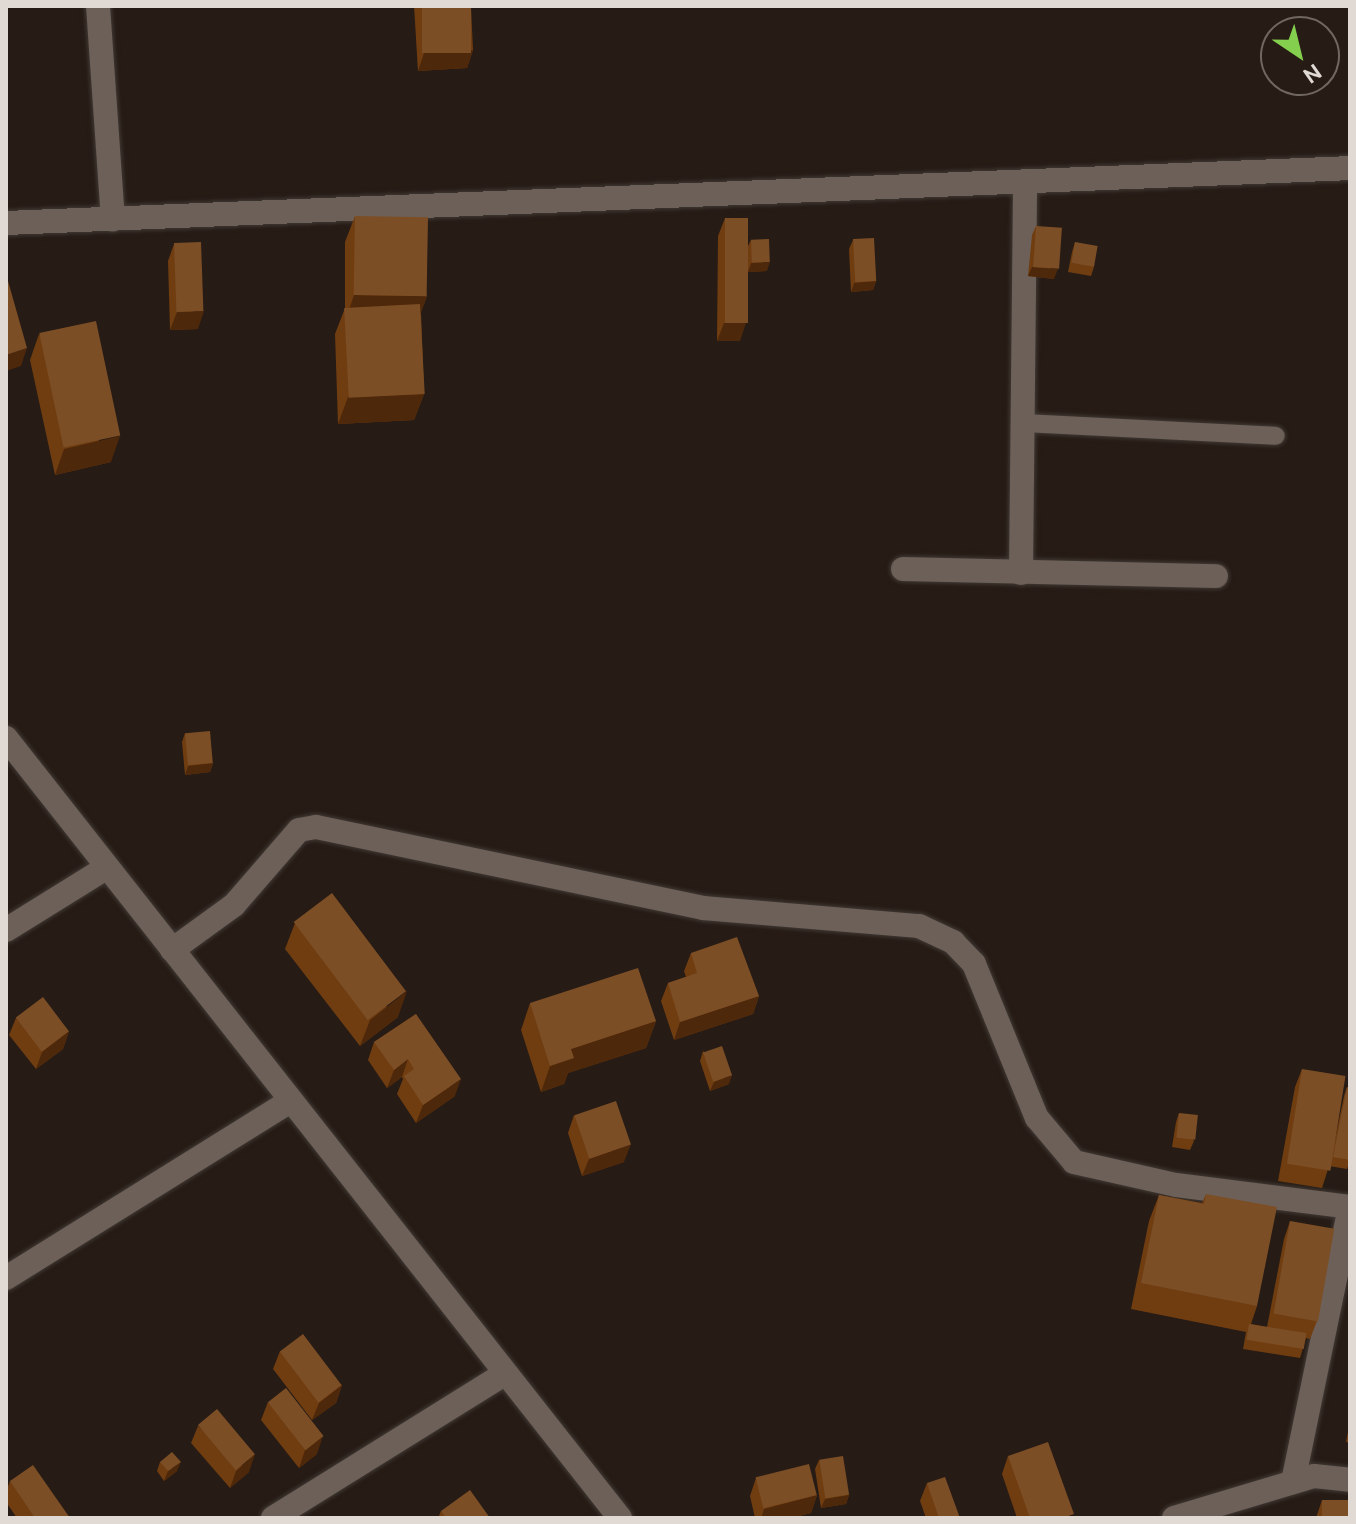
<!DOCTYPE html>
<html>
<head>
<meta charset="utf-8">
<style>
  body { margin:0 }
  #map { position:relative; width:1356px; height:1524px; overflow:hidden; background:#261b15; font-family:Ubuntu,sans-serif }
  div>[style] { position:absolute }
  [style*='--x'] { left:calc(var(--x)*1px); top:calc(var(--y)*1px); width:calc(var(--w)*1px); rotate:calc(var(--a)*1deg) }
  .roads { filter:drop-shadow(0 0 2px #403934) drop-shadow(0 0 2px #403934) }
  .lane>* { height:18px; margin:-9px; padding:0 9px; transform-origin:9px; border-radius:9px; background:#6d6058 }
  .street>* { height:24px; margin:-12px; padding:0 12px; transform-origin:12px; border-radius:12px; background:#6d6058 }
  .secondary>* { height:24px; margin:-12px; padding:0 12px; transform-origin:12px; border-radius:12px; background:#6d6058 }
  .wall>* { inset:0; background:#703d11 }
  .shaded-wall>* { inset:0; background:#4e280a }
  .building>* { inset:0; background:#7c4e26; transform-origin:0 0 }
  span { translate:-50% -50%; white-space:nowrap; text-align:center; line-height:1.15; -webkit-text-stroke:6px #261b15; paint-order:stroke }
  .frame { position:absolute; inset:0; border:8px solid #e0d9d4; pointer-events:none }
  .north { position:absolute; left:1260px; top:16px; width:80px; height:80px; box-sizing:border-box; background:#261b15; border:2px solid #706761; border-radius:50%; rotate:145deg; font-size:22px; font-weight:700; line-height:32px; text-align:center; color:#e0d9d4 }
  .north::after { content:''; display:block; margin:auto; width:28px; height:36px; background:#84cf4d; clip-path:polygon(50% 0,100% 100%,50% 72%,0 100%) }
</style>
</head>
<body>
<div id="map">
  <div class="roads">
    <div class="lane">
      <div style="--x:1023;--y:423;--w:253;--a:2.9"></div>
    </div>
    <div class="street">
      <div style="--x:98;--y:6;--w:214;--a:86"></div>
      <div style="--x:6;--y:223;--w:1345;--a:-2.34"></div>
      <div style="--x:903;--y:569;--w:313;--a:1.3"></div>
      <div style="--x:1021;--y:573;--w:392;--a:-89.4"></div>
      <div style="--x:6;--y:930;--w:118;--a:-31.8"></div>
      <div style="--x:172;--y:950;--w:77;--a:-36"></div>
      <div style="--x:234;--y:905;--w:99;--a:-49.1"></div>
      <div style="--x:299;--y:830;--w:17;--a:-10"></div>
      <div style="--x:316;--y:827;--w:395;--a:11.8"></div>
      <div style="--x:703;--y:908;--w:217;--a:4.8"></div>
      <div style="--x:919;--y:926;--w:38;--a:25"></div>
      <div style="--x:953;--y:942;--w:30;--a:46"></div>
      <div style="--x:974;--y:964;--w:166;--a:67.8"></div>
      <div style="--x:1037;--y:1118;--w:57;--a:49.9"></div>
      <div style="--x:1074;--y:1162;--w:105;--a:12.7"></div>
      <div style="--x:1176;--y:1185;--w:175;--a:7.2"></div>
      <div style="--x:6;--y:1278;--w:331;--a:-31.9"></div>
      <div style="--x:1293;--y:1482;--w:281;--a:-78.3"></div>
      <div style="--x:273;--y:1518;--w:271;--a:-31.9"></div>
      <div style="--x:1174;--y:1518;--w:146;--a:-16.7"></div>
      <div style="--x:1314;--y:1476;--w:36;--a:6"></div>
    </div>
    <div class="secondary">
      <div style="--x:6;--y:738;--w:993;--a:51.79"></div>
    </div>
  </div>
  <div class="wall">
    <div style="clip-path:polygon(414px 6px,471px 6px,473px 50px,467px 68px,418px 71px)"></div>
    <div style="clip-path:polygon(355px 216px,427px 296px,421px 312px,424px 394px,414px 420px,338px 424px,335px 334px,345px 308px,345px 242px)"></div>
    <div style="clip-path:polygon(725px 218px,747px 248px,751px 240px,767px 271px,748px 272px,747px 253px,740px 341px,717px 341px,718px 236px)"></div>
    <div style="clip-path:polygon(1036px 226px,1054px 279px,1028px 276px,1032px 235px)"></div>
    <div style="clip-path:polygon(853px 240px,876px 281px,873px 290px,851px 292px,849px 249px)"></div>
    <div style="clip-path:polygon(1075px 242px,1094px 267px,1091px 276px,1068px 272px,1072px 252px)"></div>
    <div style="clip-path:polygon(174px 244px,198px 329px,170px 330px,168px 261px)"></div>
    <div style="clip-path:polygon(39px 334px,111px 462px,55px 475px,30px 360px)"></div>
    <div style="clip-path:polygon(185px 733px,213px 763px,210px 772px,185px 775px,182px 742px)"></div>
    <div style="clip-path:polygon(295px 923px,398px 1017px,360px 1046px,285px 949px)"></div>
    <div style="clip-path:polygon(691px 953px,759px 996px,753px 1014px,674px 1040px,661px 1001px,668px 983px,686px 977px,684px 971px)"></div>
    <div style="clip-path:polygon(530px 1003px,656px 1021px,646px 1048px,568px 1073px,564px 1084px,541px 1092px,521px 1030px)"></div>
    <div style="clip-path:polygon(416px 1014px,455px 1096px,416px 1123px,397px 1094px,403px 1079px,402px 1077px,387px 1088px,368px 1060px,374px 1042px)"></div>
    <div style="clip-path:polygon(16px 1018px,69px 1031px,63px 1049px,36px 1069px,9px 1035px)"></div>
    <div style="clip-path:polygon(703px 1051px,729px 1084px,710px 1091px,700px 1061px)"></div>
    <div style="clip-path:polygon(1302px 1069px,1330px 1164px,1344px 1096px,1347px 1087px,1350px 1160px,1347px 1169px,1329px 1166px,1322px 1188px,1278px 1181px,1295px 1087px)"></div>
    <div style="clip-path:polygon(1179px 1113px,1194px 1141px,1190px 1150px,1172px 1147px,1176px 1122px)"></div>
    <div style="clip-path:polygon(574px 1115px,624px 1162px,582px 1176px,568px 1133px)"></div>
    <div style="clip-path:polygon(1206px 1194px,1257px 1306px,1251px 1324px,1267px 1327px,1284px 1239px,1290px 1221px,1317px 1321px,1310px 1339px,1306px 1338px,1300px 1358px,1243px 1349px,1246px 1332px,1131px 1309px,1149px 1221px,1159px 1195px,1202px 1203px)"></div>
    <div style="clip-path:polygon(280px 1351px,342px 1385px,336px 1403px,312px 1420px,273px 1369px)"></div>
    <div style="clip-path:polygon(268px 1402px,317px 1454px,299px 1468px,261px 1420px)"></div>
    <div style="clip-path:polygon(1350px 1422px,1350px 1443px,1346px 1442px)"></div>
    <div style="clip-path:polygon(198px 1426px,249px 1472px,230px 1488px,191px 1443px)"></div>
    <div style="clip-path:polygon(1008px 1456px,1072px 1518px,1017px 1518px,1002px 1474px)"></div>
    <div style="clip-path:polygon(819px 1460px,849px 1495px,846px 1504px,821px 1508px,815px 1469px)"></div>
    <div style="clip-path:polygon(160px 1462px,177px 1471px,164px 1481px,157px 1471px)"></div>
    <div style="clip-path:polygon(756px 1478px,817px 1495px,811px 1513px,792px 1518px,755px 1518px,750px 1496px)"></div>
    <div style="clip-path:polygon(10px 1481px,70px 1518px,17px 1518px,6px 1502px,6px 1492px)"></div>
    <div style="clip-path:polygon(927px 1483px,960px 1518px,926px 1518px,920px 1501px)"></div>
    <div style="clip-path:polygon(1322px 1500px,1350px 1518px,1316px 1518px)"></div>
    <div style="clip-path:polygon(441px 1511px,490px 1518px,438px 1518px)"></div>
  </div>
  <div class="shaded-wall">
    <div style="clip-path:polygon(473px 50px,467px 68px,418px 71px,424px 53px)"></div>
    <div style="clip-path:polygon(770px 262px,767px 271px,748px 272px,751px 263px)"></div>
    <div style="clip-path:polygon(1032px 267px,1058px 269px,1054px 279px,1028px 276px)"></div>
    <div style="clip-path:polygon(876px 281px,873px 290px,851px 292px,854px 283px)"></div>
    <div style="clip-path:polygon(354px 295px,427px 296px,417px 322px,345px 322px)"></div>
    <div style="clip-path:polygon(204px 311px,198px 329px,170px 330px,177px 312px)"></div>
    <div style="clip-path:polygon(724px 323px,746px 323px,740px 341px,717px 341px)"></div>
    <div style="clip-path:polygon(27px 348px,21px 366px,6px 371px,6px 355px)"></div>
    <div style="clip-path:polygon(424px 394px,414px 420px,338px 424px,348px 397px)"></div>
    <div style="clip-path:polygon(120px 436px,111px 462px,55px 475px,64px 449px)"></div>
    <div style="clip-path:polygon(213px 763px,210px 772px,185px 775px,188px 766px)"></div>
    <div style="clip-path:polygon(407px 991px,398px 1017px,360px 1046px,370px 1020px)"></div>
    <div style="clip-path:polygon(759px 996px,753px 1014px,674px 1040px,680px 1022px)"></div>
    <div style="clip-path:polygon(656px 1021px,646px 1048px,568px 1073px,564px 1084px,541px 1092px,550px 1066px,571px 1049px)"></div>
    <div style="clip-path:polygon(69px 1031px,63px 1049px,36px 1069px,42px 1052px)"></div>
    <div style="clip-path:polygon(408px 1059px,402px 1077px,387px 1088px,394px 1070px)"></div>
    <div style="clip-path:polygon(732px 1075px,729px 1084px,710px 1091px,714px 1082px)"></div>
    <div style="clip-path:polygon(461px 1079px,455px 1096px,416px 1123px,423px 1105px)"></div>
    <div style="clip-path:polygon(631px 1144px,624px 1162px,582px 1176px,589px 1159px)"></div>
    <div style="clip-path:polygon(342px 1385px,336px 1403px,312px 1420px,319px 1403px)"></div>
    <div style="clip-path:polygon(323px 1436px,317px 1454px,299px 1468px,305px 1450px)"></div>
    <div style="clip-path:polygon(255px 1454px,249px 1472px,230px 1488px,236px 1471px)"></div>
    <div style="clip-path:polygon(181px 1462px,177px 1471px,164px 1481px,168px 1471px)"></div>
    <div style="clip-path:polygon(817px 1495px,811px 1513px,792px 1518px,761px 1518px,764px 1509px)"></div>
    <div style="clip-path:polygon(849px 1495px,846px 1504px,821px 1508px,825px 1499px)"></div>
  </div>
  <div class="building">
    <div style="left:422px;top:6px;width:49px;height:47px"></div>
    <div style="left:355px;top:216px;width:73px;height:79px;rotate:1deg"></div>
    <div style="left:725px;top:218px;width:23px;height:105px"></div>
    <div style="left:1036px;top:226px;width:26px;height:41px;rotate:4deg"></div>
    <div style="left:874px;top:238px;width:43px;height:21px;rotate:87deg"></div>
    <div style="left:769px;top:239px;width:23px;height:18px;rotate:88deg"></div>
    <div style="left:201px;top:242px;width:69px;height:27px;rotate:88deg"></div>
    <div style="left:1075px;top:242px;width:23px;height:21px;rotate:10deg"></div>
    <div style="clip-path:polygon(6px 274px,27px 348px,6px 355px)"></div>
    <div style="left:420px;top:304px;width:90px;height:76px;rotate:87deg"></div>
    <div style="left:96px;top:321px;width:117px;height:58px;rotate:78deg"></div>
    <div style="left:210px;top:731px;width:32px;height:25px;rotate:85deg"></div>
    <div style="left:332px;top:893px;width:123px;height:48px;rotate:53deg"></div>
    <div style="clip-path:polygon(737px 937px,759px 996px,680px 1022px,668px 983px,697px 973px,691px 953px)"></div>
    <div style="clip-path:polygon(638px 968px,656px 1021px,571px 1049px,574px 1058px,550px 1066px,530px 1003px)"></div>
    <div style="left:43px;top:997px;width:43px;height:34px;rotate:53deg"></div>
    <div style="clip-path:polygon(416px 1014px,461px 1079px,423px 1105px,404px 1076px,414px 1069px,408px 1059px,394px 1070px,374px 1042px)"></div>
    <div style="left:722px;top:1046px;width:31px;height:20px;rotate:71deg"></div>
    <div style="left:1302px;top:1069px;width:44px;height:96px;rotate:9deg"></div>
    <div style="clip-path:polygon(1347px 1087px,1350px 1088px,1350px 1160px,1333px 1157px)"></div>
    <div style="left:616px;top:1101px;width:46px;height:44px;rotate:71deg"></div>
    <div style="left:1179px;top:1113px;width:19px;height:25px;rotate:6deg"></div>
    <div style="clip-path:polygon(1206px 1194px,1277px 1207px,1257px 1306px,1141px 1283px,1159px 1195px,1204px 1204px)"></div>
    <div style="left:1290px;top:1221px;width:45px;height:94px;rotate:10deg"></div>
    <div style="left:1249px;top:1324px;width:58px;height:16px;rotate:9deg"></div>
    <div style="left:303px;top:1334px;width:64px;height:29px;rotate:53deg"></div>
    <div style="left:286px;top:1388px;width:61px;height:23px;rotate:52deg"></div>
    <div style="left:217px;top:1409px;width:59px;height:25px;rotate:50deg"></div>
    <div style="clip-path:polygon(1048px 1442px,1074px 1514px,1062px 1518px,1030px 1518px,1008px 1456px)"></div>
    <div style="clip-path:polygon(172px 1452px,181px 1462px,168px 1471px,160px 1462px)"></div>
    <div style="left:843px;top:1456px;width:39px;height:24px;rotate:81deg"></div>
    <div style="left:809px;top:1464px;width:32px;height:55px;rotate:76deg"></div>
    <div style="clip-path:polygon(33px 1465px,70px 1518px,35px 1518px,10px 1481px)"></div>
    <div style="clip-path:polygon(945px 1477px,960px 1518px,939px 1518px,927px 1483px)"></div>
    <div style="clip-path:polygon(470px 1490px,490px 1518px,446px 1518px,441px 1511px)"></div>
    <div style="left:1322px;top:1500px;width:28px;height:18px"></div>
  </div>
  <div class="frame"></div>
  <div class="north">N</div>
</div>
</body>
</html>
